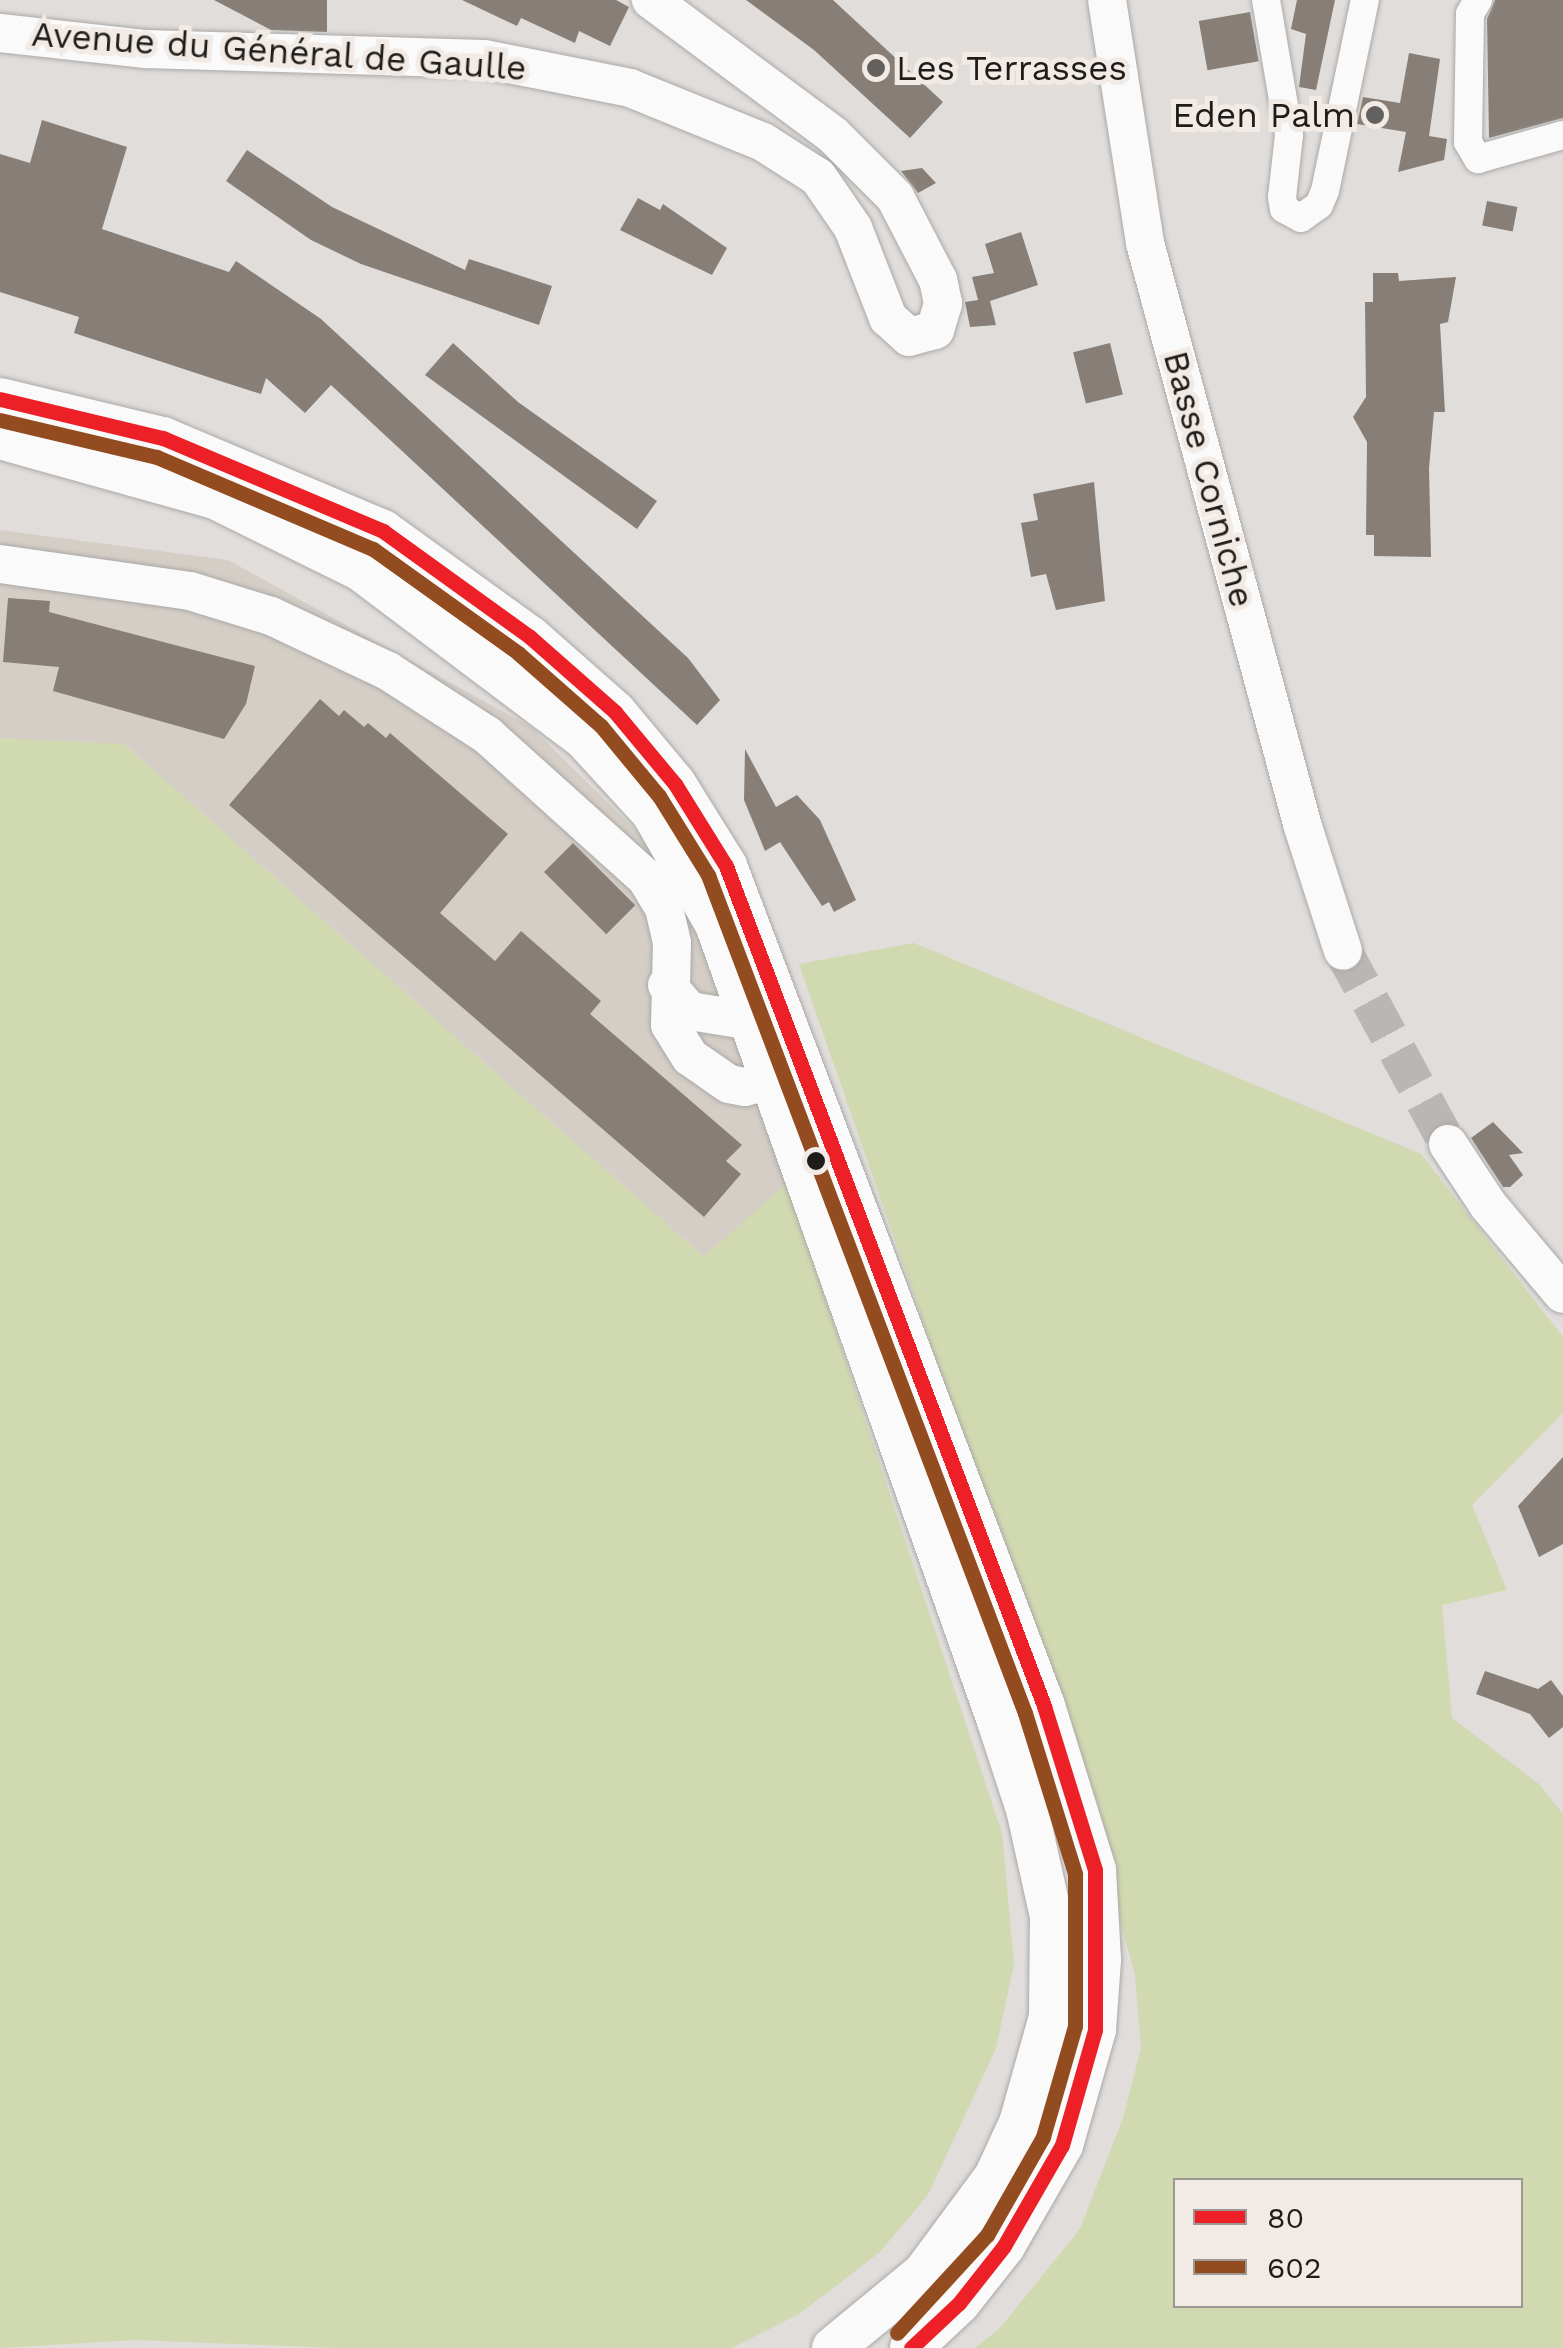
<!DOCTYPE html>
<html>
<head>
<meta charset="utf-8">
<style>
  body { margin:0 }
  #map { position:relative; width:1563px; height:2348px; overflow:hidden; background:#e0dddb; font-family:"Work Sans",sans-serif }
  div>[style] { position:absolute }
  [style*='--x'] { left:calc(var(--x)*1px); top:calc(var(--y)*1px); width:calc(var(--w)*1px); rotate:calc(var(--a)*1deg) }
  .built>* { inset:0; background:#d5cec7 }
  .green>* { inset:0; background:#d1d9b1 }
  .building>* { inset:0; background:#877f77; transform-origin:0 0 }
  .secondary-tunnel>* { height:38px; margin-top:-19px; transform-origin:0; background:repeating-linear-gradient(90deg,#b9b6b4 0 38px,transparent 0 57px) }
  .roads { filter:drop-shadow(0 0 2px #aba9a7) drop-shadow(0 0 2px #aba9a7) }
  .street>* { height:28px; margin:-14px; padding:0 14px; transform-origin:14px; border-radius:14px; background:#fafafa }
  .secondary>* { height:38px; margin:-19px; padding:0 19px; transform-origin:19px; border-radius:19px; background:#fafafa }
  .primary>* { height:42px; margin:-21px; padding:0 21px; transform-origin:21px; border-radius:21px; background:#fafafa }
  .bus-1>* { height:15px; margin:-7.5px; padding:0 7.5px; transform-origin:7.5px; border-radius:7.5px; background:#ed2028 }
  .bus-2>* { height:15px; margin:-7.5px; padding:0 7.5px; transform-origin:7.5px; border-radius:7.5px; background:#934c1f }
  .dots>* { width:28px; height:28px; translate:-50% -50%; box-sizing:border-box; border:5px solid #f1eae5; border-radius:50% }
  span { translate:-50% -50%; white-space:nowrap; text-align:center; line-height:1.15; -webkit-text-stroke:10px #f1eae5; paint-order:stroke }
  .street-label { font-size:35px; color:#1e1c1a }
  .poi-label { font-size:35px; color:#1e1c1a }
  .left { translate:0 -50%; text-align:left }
  .right { translate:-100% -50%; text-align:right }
  .legend { position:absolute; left:1173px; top:2178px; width:350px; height:130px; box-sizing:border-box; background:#f1eae5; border:2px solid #9d9894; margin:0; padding:12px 18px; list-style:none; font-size:30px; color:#1e1c1a }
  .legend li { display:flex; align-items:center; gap:20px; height:50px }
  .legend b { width:50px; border:2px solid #9d9894 }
</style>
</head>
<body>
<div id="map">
  <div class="built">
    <div style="clip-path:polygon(0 530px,228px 560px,531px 727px,685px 879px,787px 1183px,705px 1258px,125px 745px,0 738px)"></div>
  </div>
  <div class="green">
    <div style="clip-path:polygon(0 738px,124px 744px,704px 1257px,787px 1183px,1002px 1833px,1014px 1964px,996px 2048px,928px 2195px,880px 2252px,799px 2314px,732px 2348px,335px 2348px,136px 2340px,0 2348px)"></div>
    <div style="clip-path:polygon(evenodd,914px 943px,1421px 1154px,1563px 1337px,1563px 1413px,1472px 1505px,1507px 1590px,1442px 1605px,1452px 1718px,1540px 1785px,1563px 1814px,1563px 2348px,975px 2348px,1000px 2328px,1080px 2229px,1123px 2118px,1141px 2048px,1135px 1974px,1070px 1744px,799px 964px,914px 943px,1176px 2180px,1520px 2180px,1520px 2306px,1176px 2306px,1176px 2180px)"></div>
  </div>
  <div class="building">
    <div style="clip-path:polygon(214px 0,327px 0,327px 32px,271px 30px)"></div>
    <div style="clip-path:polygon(462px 0,616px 0,629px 7px,610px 46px,579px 31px,575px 43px,521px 18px,517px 26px)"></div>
    <div style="clip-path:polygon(746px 0,833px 0,943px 102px,910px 138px,814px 50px)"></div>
    <div style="clip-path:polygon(1297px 0,1335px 0,1316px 90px,1299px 87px,1306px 34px,1291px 29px)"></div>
    <div style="clip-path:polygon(1495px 0,1563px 0,1563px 118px,1489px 138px,1487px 19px)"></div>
    <div style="left:1250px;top:12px;width:50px;height:52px;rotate:80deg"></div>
    <div style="clip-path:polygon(1409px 53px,1440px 59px,1429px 136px,1447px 139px,1444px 160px,1398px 172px,1406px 132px,1357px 124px,1363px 97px,1400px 103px)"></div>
    <div style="clip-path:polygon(42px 120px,127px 147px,102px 229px,229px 272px,236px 261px,321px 319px,688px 658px,720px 700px,697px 725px,331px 385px,305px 413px,266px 378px,261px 394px,211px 378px,74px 333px,79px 317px,0 292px,0 154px,30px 163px)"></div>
    <div style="clip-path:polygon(247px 150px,332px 207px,465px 270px,469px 259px,552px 286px,539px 325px,361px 264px,311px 240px,226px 181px)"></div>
    <div style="clip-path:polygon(922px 168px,936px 183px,918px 193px,901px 171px)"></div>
    <div style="clip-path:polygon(638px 198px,660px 210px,663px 204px,727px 248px,712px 275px,620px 230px)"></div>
    <div style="left:1487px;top:201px;width:31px;height:25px;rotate:11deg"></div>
    <div style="clip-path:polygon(1021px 232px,1038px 285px,990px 301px,996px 325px,970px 327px,965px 302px,978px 300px,972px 277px,994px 273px,985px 244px)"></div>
    <div style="clip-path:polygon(1373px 273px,1398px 273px,1399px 281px,1456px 277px,1448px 322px,1440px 324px,1445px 412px,1434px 412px,1429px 468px,1431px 557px,1374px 556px,1374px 535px,1366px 535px,1367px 442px,1353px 417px,1366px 397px,1365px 302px,1373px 302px)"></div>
    <div style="clip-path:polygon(453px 343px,518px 402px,657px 501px,637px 529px,425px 375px)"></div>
    <div style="left:1110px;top:343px;width:53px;height:38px;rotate:76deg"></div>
    <div style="clip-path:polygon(1094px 482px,1105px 601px,1056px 610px,1046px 574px,1031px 577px,1021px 523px,1038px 520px,1033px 494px)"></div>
    <div style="clip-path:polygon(8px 598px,50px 601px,49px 612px,255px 666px,246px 704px,224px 739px,53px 691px,59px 667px,3px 662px)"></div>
    <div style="clip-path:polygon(320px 699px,339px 716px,344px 710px,364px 727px,368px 723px,386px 738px,390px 733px,508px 834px,440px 913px,495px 961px,521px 931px,601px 1001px,590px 1014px,742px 1145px,726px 1161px,741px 1174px,704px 1217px,229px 805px)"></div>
    <div style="clip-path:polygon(745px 749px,776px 807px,797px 795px,820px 820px,856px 900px,834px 912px,829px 902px,822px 906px,780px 842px,765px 851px,744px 800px)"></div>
    <div style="left:573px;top:843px;width:88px;height:41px;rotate:45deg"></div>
    <div style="clip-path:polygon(1493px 1122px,1523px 1153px,1509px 1155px,1523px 1175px,1510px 1187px,1503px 1187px,1471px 1138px)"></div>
    <div style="clip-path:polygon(1563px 1457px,1563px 1544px,1539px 1557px,1518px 1506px)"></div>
    <div style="clip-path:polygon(1485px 1671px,1538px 1689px,1551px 1680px,1563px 1696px,1563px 1727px,1549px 1738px,1530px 1714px,1476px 1694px)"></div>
  </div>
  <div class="secondary-tunnel">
    <div style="--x:1343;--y:951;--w:220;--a:61.5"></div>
  </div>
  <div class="roads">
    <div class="street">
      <div style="--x:1266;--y:0;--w:137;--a:80.3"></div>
      <div style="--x:1289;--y:135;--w:62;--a:96.4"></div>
      <div style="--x:1282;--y:197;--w:12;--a:81"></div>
      <div style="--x:1284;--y:209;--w:19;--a:28"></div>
      <div style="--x:1301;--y:218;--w:22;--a:-36"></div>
      <div style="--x:1319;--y:205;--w:15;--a:-67"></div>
      <div style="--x:1325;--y:191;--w:195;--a:-78.2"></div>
      <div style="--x:1478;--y:0;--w:16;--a:120"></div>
      <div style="--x:1470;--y:14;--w:128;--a:90.9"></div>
      <div style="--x:1468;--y:142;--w:20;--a:60"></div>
      <div style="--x:1478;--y:159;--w:88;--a:-15.8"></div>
    </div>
    <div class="secondary">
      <div style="--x:1107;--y:0;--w:246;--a:81.1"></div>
      <div style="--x:1145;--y:243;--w:605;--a:74.86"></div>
      <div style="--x:1303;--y:827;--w:130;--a:72.1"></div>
      <div style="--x:0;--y:33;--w:147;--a:6.3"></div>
      <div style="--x:146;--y:49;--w:338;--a:1.7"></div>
      <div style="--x:484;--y:59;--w:149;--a:11.2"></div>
      <div style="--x:630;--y:88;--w:144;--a:22.1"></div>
      <div style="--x:763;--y:142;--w:65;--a:32.5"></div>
      <div style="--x:818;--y:177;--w:62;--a:55.5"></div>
      <div style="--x:853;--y:228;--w:97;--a:68.7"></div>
      <div style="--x:888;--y:318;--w:28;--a:42"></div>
      <div style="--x:909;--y:337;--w:27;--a:-15"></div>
      <div style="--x:935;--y:330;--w:28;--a:-73"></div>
      <div style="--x:943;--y:303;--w:24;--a:-102"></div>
      <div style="--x:938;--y:280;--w:93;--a:-117.4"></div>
      <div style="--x:895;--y:197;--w:88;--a:-135"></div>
      <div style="--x:833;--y:135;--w:227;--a:-143.4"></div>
      <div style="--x:0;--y:564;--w:192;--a:8.1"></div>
      <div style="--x:190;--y:591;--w:85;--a:17.2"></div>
      <div style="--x:271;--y:616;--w:129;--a:25.2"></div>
      <div style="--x:388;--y:671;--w:118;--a:32.9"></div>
      <div style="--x:487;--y:735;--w:214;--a:42"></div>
      <div style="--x:646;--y:878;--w:35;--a:59"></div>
      <div style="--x:664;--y:908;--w:36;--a:77"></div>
      <div style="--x:672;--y:943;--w:82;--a:91.4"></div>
      <div style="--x:670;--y:1025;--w:38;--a:58"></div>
      <div style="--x:690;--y:1057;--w:47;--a:34.7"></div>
      <div style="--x:729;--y:1084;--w:16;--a:11"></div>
      <div style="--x:745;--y:1087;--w:28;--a:-15"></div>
      <div style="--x:772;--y:1080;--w:27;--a:-77"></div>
      <div style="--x:667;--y:985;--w:35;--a:49"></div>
      <div style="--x:690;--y:1011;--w:62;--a:9.3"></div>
      <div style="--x:751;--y:1021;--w:25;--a:45"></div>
      <div style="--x:1448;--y:1144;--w:73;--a:56.7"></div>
      <div style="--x:1488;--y:1205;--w:116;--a:49.9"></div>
    </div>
    <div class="primary">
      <div style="--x:0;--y:399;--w:168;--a:13.5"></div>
      <div style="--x:163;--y:438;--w:239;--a:22.9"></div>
      <div style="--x:383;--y:531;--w:181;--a:35.8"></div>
      <div style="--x:530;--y:637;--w:113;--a:41.4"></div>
      <div style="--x:615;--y:712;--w:94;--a:50.2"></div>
      <div style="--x:675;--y:784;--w:97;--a:58.1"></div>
      <div style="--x:726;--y:866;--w:898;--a:69.26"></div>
      <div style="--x:1044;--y:1706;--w:172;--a:72.7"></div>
      <div style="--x:1095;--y:1870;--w:90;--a:86.8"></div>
      <div style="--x:1100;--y:1960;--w:70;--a:94.1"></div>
      <div style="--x:1095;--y:2030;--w:120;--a:106"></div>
      <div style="--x:1062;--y:2145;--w:116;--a:119.9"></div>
      <div style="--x:1004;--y:2246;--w:73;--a:128.3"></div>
      <div style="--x:959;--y:2303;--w:66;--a:136.8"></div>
      <div style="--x:0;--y:438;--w:223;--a:15.6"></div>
      <div style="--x:215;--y:498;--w:163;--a:26.3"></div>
      <div style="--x:361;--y:570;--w:281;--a:37"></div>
      <div style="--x:585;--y:739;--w:99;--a:47.5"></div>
      <div style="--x:652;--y:812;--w:129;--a:60.3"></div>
      <div style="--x:716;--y:924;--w:845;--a:70.51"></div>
      <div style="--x:998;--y:1721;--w:93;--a:71.8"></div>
      <div style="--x:1027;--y:1809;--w:110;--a:77.4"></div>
      <div style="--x:1051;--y:1916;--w:101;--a:90.6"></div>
      <div style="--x:1050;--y:2017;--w:110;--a:105.8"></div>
      <div style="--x:1020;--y:2123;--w:60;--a:114.8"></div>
      <div style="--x:995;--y:2177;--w:119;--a:126.5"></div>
      <div style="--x:924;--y:2273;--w:118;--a:140.5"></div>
    </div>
  </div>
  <div class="bus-1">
    <div style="--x:0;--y:399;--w:168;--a:13.5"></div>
    <div style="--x:163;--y:438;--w:239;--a:22.9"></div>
    <div style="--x:383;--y:531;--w:181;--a:35.8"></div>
    <div style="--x:530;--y:637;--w:113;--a:41.4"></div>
    <div style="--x:615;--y:712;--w:94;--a:50.2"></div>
    <div style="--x:675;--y:784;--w:97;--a:58.1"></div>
    <div style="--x:726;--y:866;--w:898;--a:69.26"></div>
    <div style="--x:1044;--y:1706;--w:172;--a:72.7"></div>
    <div style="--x:1095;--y:1870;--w:160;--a:90"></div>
    <div style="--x:1095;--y:2030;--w:120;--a:106"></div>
    <div style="--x:1062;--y:2145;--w:116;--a:119.9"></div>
    <div style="--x:1004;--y:2246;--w:73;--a:128.3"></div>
    <div style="--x:959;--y:2303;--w:66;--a:136.8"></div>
  </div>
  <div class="bus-2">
    <div style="--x:0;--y:420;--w:161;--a:13.3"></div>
    <div style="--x:157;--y:457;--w:235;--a:23.1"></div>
    <div style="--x:373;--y:549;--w:178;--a:35.6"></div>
    <div style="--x:518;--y:653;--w:111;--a:41.3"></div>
    <div style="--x:601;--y:726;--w:91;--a:50.4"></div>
    <div style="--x:659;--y:796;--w:93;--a:58.2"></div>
    <div style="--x:708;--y:875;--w:896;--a:69.28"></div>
    <div style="--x:1025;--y:1713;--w:169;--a:72.7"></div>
    <div style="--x:1075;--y:1874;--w:152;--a:90"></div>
    <div style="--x:1075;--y:2026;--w:116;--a:106.1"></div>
    <div style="--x:1043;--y:2137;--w:113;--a:119.7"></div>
    <div style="--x:987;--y:2235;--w:133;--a:132.6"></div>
  </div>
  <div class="dots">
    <div style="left:876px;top:68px;background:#62605e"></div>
    <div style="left:1375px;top:115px;background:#62605e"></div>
    <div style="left:816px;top:1161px;background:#1e1c1a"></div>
  </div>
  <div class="street-label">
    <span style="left:279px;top:51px;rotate:4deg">Avenue du Général de Gaulle</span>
    <span style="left:1209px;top:479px;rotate:75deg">Basse Corniche</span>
  </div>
  <div class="poi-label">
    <span class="left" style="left:896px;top:68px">Les Terrasses</span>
    <span class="right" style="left:1355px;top:115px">Eden Palm</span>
  </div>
  <ul class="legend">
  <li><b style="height:12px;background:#ed2028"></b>80</li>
  <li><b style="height:12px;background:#934c1f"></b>602</li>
  </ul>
</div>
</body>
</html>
